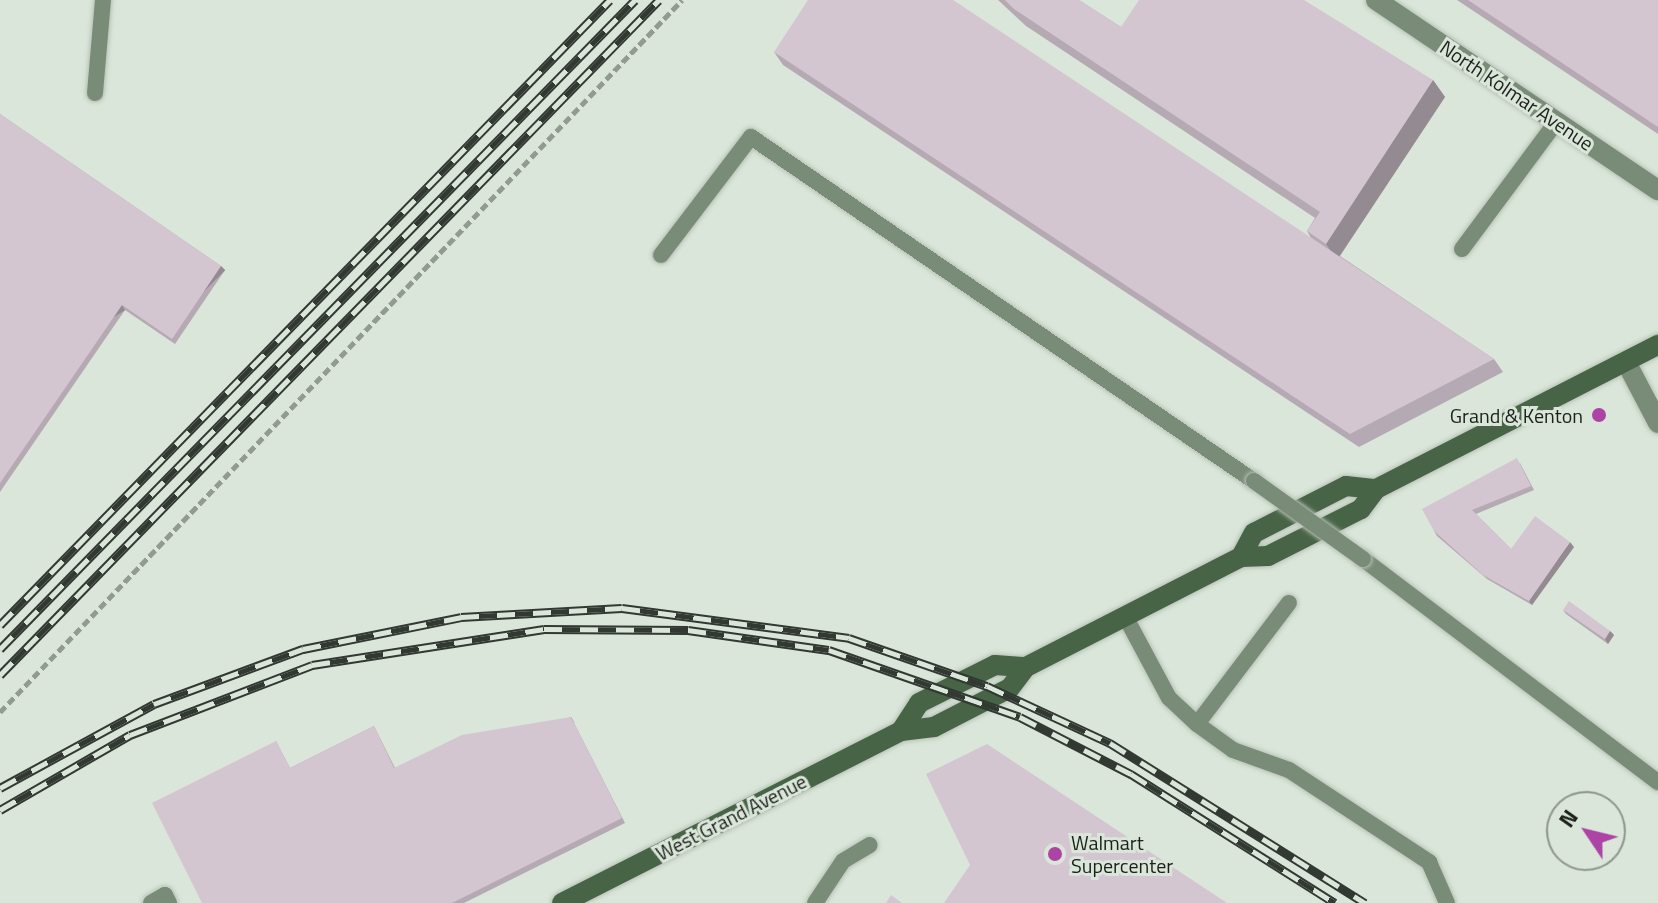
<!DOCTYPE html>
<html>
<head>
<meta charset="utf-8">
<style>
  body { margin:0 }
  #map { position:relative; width:1658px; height:903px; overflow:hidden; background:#dae6d9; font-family:"Titillium Web",sans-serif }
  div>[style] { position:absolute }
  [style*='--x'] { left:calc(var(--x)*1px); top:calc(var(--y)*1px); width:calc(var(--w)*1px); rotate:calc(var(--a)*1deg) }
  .path>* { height:5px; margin-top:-2.5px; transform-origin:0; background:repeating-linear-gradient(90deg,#919b91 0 8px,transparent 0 12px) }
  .roads { filter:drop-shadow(0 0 2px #b8c2b7) drop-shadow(0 0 2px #b8c2b7) }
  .service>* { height:16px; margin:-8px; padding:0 8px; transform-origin:8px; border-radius:8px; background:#798c78 }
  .minor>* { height:20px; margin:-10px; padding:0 10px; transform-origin:10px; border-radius:10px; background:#798c78 }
  .secondary>* { height:20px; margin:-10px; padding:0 10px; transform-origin:10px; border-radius:10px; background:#486446 }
  .rail>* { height:9px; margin-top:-4.5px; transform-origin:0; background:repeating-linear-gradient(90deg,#dae6d9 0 18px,#323832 0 36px); box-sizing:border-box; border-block:2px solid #323832 }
  .bridges { filter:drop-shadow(0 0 2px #b8c2b7) drop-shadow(0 0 2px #b8c2b7) }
  .service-bridge>* { height:16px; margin:-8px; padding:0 8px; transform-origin:8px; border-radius:8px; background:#798c78 }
  .wall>* { inset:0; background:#b5aab4 }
  .shaded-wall>* { inset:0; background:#948b92; transform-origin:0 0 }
  .building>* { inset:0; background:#d3c6d1 }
  .dots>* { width:22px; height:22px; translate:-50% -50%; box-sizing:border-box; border:4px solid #dae6d9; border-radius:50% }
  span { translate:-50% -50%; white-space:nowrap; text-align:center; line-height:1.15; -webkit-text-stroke:6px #dae6d9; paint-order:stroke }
  .street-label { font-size:20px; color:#1b201b }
  .poi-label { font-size:20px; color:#1b201b }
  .right { translate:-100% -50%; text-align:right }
  .left { translate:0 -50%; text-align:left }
  .north { position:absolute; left:1546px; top:791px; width:80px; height:80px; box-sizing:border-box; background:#dae6d9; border:2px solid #8e978d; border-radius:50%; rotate:305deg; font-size:22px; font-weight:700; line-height:32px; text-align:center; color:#1b201b }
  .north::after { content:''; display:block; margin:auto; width:28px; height:36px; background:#ac43a5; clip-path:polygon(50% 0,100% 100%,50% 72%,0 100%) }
</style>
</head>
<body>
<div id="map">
  <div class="path">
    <div style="--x:0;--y:712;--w:986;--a:-46.23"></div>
  </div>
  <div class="roads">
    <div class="service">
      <div style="--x:95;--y:93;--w:93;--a:-85.1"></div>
      <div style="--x:1462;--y:249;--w:159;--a:-53.4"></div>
      <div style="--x:661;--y:255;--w:148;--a:-52.7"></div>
      <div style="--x:751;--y:137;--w:609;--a:34.37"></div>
      <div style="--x:1363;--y:559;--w:370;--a:37.1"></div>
      <div style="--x:1125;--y:616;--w:93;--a:61.8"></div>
      <div style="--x:1169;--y:698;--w:38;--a:43"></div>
      <div style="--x:1197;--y:724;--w:152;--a:-52.8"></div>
      <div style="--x:1197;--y:724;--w:44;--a:35.8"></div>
      <div style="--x:1233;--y:750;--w:59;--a:19.7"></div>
      <div style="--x:1289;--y:770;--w:168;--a:33.3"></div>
      <div style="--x:1429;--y:862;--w:45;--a:66.3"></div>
      <div style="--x:151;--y:903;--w:16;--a:-30"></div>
      <div style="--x:165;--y:895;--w:9;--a:63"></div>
      <div style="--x:815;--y:903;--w:50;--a:-56.3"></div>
      <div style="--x:843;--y:861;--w:31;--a:-31"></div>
    </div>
    <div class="minor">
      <div style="--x:1376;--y:0;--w:340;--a:34"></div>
      <div style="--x:1626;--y:362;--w:69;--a:62.3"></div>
    </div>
    <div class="secondary">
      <div style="--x:1241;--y:557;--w:27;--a:-62"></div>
      <div style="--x:1254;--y:533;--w:103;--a:-27.1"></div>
      <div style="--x:1346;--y:486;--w:30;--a:6"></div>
      <div style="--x:901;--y:731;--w:33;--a:-57"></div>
      <div style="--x:919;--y:703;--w:85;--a:-26.6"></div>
      <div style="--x:995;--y:665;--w:31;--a:4"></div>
      <div style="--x:562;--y:903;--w:380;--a:-26.9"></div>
      <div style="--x:901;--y:731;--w:33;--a:-7"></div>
      <div style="--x:934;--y:727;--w:85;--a:-27.2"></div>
      <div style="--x:1010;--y:688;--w:26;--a:-53"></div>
      <div style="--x:1026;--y:667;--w:242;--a:-27.1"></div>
      <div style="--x:1241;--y:557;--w:27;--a:-2"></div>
      <div style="--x:1268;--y:556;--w:104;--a:-26.8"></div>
      <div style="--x:1361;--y:509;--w:25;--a:-53"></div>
      <div style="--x:1376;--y:489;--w:317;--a:-27.1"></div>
    </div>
  </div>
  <div class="rail">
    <div style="--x:0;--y:625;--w:873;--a:-45.7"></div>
    <div style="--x:0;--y:649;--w:908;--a:-45.62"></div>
    <div style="--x:0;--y:675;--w:943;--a:-45.69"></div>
    <div style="--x:0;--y:788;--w:175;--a:-28.6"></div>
    <div style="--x:154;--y:704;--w:159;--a:-20.3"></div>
    <div style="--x:303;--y:649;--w:161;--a:-11.4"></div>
    <div style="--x:461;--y:617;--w:161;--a:-3.2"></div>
    <div style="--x:622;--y:608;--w:229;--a:7.5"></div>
    <div style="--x:849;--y:638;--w:146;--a:19.2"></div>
    <div style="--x:987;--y:686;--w:136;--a:24.9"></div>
    <div style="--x:1110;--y:743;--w:301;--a:32.1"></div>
    <div style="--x:0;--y:810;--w:150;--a:-30"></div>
    <div style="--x:130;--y:735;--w:195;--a:-21"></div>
    <div style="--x:312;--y:665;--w:235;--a:-8.8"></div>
    <div style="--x:544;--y:629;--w:144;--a:0.4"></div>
    <div style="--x:688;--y:630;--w:142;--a:8.1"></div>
    <div style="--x:829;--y:650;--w:202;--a:19.3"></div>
    <div style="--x:1020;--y:717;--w:125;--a:27.2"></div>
    <div style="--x:1131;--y:774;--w:241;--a:32.3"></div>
  </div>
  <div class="bridges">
    <div class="service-bridge">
      <div style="--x:1254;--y:481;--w:134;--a:35.6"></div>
    </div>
  </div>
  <div class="wall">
    <div style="clip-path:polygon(998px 0,1079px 0,1121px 27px,1433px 80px,1445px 97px,1340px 256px,1494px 359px,1503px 372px,1359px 447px,783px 65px,774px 52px,1311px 238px,1307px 231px,1315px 218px,1026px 26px)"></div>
    <div style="clip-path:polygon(1457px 0,1658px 0,1658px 134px)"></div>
    <div style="clip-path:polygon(0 114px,221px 266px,225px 270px,175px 344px,125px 310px,0 492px)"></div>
    <div style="clip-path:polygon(1520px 463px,1534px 490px,1476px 514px,1511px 549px,1574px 547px,1532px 605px,1487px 579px,1437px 536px,1434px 531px)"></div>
    <div style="clip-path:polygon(1563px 610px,1610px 631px,1614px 635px,1608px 644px,1566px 614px)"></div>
    <div style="clip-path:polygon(571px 717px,625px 823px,464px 903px,202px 903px,276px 741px,290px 768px,374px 726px,395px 768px)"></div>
  </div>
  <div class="shaded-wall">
    <div style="clip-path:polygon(1433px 80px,1445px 97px,1337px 260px,1326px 244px)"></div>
    <div style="left:221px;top:266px;width:6px;height:88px;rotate:45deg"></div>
    <div style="left:122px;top:305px;width:6px;height:216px;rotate:59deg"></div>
    <div style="clip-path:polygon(1570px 542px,1574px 547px,1532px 605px,1529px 601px)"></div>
    <div style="clip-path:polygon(1610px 631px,1614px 635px,1608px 644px,1605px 639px)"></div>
    <div style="left:571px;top:717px;width:6px;height:113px;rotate:59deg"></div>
  </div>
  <div class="building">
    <div style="clip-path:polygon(808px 0,953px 0,1494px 359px,1350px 434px,774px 52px)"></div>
    <div style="clip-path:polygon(1005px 0,1079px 0,1121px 27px,1139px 0,1304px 0,1433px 80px,1326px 244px,1307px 231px,1320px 212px,1014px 9px)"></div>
    <div style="clip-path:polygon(1468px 0,1658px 0,1658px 127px)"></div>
    <div style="clip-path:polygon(0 114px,221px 266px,172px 339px,122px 305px,0 483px)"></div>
    <div style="clip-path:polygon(1517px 458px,1531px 486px,1472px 510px,1511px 549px,1535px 516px,1570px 542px,1529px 601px,1483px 575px,1434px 531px,1422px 509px)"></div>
    <div style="clip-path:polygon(1569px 601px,1610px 631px,1605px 639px,1563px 610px)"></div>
    <div style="clip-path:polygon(571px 717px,622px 818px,452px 903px,202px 903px,152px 803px,276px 741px,290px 768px,374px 726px,394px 768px,462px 735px)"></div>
    <div style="clip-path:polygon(987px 744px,1227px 903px,944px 903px,970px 865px,926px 774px)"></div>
    <div style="clip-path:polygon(891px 895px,902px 903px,886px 903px)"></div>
  </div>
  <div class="dots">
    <div style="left:1599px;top:415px;background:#ac43a5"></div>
    <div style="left:1055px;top:854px;background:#ac43a5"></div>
  </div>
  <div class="street-label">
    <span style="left:1517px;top:95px;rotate:34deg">North Kolmar Avenue</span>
    <span style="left:731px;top:817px;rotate:-27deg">West Grand Avenue</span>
  </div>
  <div class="poi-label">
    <span class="right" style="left:1583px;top:415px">Grand &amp; Kenton</span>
    <span class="left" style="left:1071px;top:854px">Walmart<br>Supercenter</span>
  </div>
  <div class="north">N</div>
</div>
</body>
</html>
